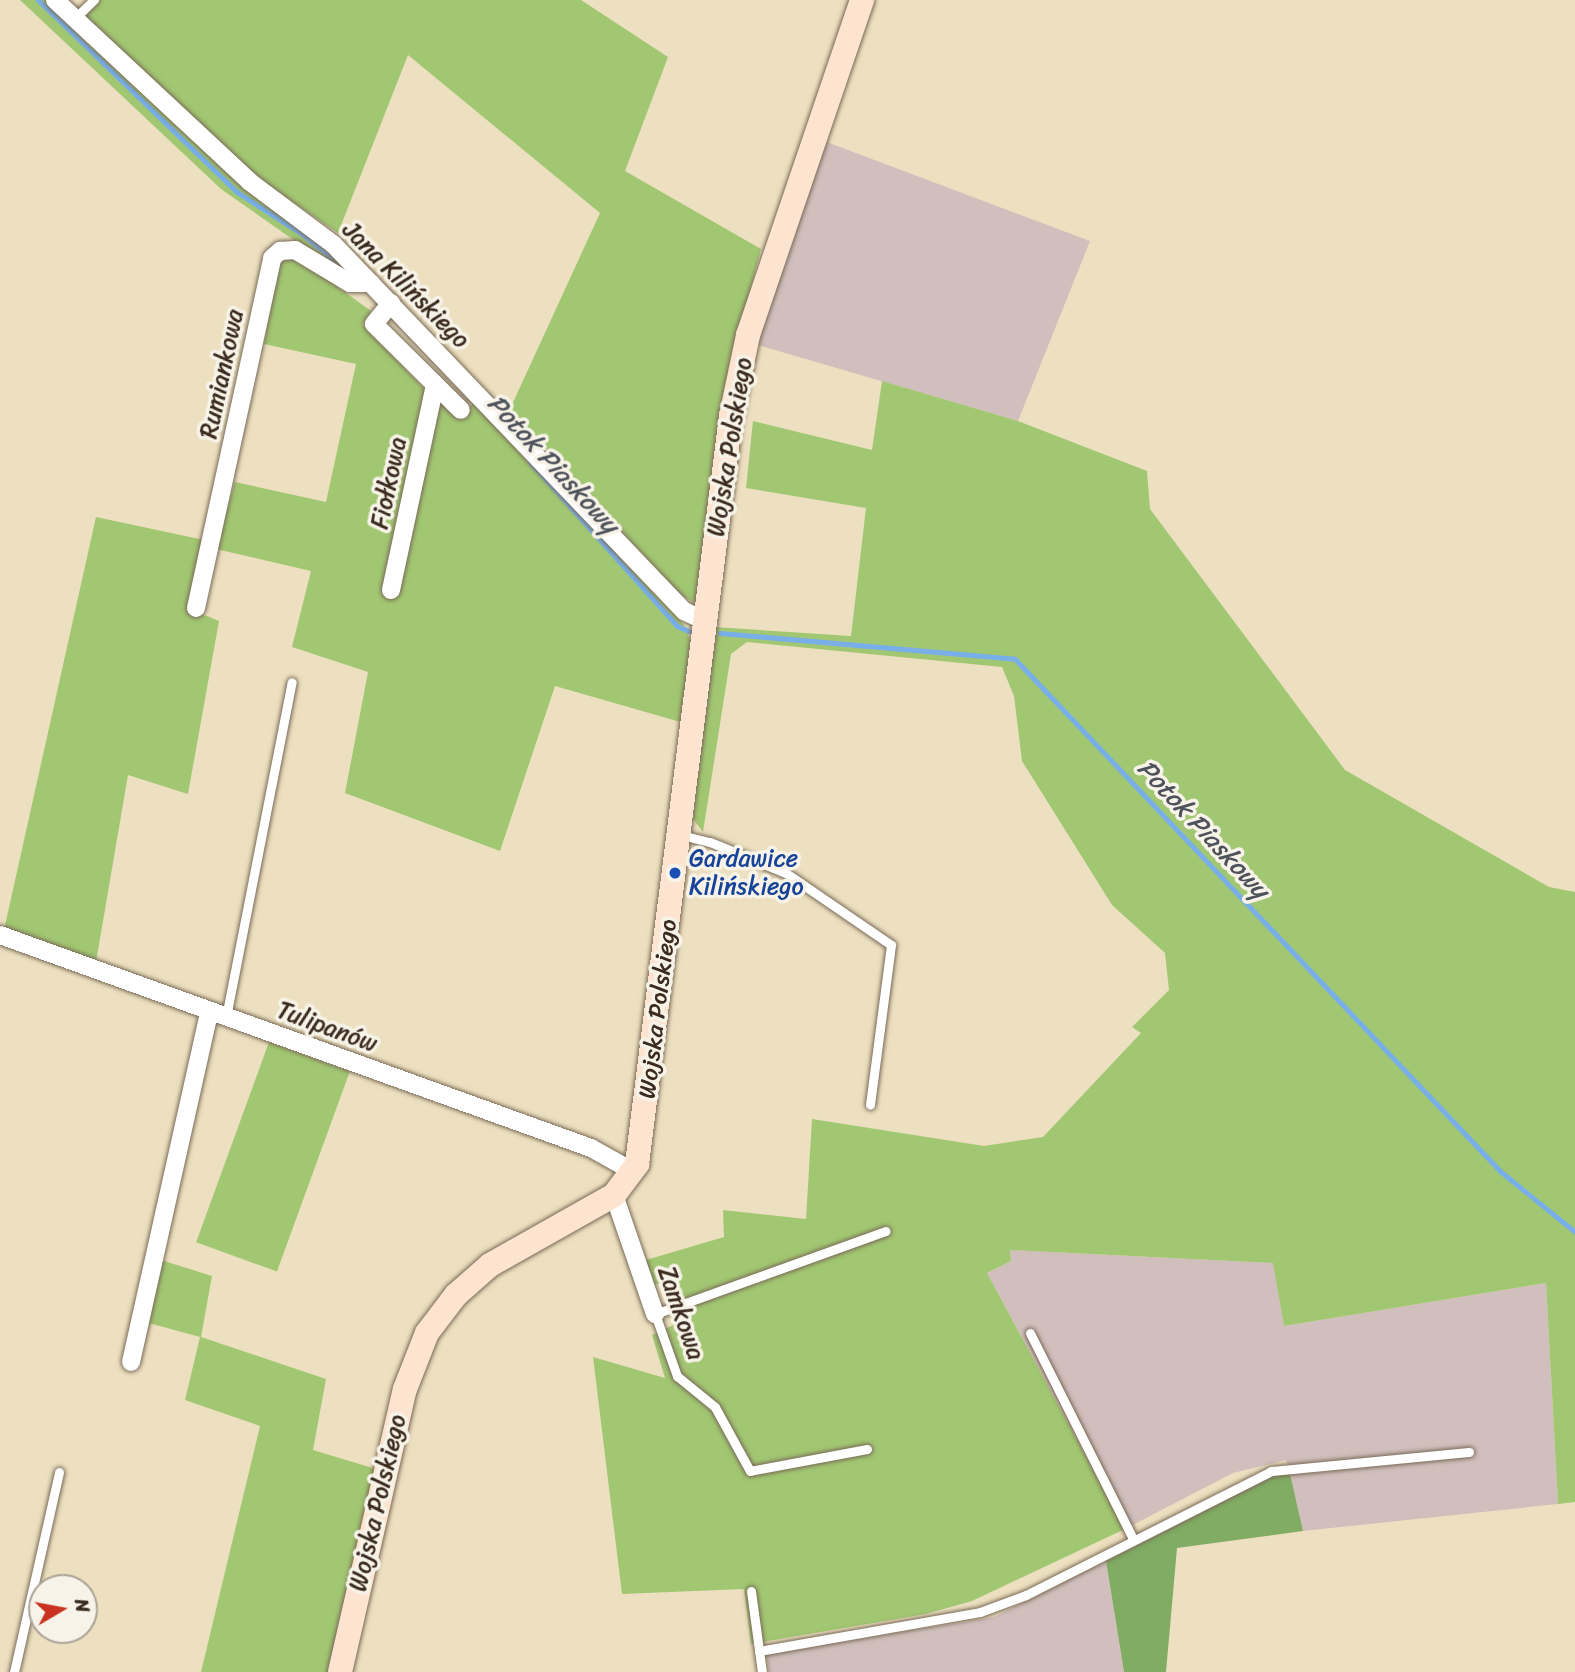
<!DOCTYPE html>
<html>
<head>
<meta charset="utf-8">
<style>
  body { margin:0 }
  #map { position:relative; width:1575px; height:1672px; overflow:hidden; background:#ede0c0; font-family:Sriracha,sans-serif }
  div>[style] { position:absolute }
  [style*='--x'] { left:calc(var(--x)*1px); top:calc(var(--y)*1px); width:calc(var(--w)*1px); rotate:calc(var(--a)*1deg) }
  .industrial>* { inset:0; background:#d1bfbd }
  .green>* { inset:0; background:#a2c772; transform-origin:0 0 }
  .forest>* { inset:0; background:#81ac64 }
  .stream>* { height:5px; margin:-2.5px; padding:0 2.5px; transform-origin:2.5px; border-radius:2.5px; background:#79afe8 }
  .roads { filter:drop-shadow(0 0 2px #796a57) drop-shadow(0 0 2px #796a57) }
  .lane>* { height:9px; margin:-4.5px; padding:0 4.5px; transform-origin:4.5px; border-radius:4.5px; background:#fff }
  .street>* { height:18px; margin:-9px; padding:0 9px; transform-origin:9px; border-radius:9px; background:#fff }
  .secondary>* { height:24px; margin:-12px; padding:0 12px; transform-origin:12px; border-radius:12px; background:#fde4d1 }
  .dots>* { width:19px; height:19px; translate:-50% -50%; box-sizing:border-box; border:4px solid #f7f3e8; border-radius:50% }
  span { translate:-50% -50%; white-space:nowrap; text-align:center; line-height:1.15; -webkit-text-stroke:7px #f7f3e8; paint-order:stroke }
  .street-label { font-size:24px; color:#3b2a1e }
  .transit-label { font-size:24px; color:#164399 }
  .left { translate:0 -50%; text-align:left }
  .water-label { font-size:26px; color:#4e525b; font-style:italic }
  .north { position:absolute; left:28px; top:1574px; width:70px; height:70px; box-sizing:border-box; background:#f7f3e8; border:2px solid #aca397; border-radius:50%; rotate:80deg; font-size:19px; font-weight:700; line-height:28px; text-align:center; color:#3b2a1e }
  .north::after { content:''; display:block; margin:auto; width:24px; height:32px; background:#c8321e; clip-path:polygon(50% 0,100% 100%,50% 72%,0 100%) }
</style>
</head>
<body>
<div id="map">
  <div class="industrial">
    <div style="clip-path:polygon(816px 138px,1090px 241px,1018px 421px,758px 345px)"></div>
    <div style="clip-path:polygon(1010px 1250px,1274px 1263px,1284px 1326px,1546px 1283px,1558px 1504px,1303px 1531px,1286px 1460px,1233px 1473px,1125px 1529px,987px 1273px,1011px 1261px)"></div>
    <div style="clip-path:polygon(1106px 1561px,1124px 1672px,769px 1672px,767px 1654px,994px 1617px)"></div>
  </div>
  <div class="green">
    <div style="clip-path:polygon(20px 0,53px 0,228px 174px,326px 246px,344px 263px,338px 271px,221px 189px)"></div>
    <div style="clip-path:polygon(100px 0,581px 0,668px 57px,625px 171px,761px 249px,725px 387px,699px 597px,693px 602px,678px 593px,510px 409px,600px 213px,408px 55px,338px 233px,252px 174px,85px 17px)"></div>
    <div style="clip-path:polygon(287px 258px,306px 264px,371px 311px,363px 325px,427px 392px,385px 594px,397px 597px,439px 404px,447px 404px,460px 418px,476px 400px,684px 625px,693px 647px,684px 723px,555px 686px,500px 851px,345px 793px,368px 672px,292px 647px,311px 571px,216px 549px,202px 614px,219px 621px,188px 794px,128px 775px,96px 962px,4px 930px,96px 517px,204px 540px,216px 548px,235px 482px,326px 502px,356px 364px,264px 344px,279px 265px)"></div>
    <div style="clip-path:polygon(882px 381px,1018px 421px,1147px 471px,1150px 509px,1345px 770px,1549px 887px,1575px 892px,1575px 1502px,1558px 1504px,1546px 1283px,1284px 1326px,1273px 1263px,1010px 1250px,1011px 1261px,987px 1273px,1125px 1529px,972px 1601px,926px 1614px,751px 1644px,744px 1589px,622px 1594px,593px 1357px,665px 1378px,652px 1335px,682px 1321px,667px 1281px,653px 1285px,646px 1260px,724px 1237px,723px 1210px,806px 1219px,812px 1119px,984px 1146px,1043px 1137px,1141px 1033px,1132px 1027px,1169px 990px,1165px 953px,1112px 905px,1022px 761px,1014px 696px,1002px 667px,747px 642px,731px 654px,703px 832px,693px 819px,714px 627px,851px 636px,866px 508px,746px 488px,753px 421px,872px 450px)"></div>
    <div style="left:269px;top:1042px;width:86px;height:213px;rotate:20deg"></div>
    <div style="clip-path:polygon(161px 1260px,212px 1276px,201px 1337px,326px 1379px,313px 1450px,376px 1469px,331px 1672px,201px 1672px,260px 1426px,185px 1400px,200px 1337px,145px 1322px)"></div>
  </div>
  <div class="forest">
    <div style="clip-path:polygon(1290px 1474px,1303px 1531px,1177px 1548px,1166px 1672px,1124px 1672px,1106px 1561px,1273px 1476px)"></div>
  </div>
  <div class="stream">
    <div style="--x:38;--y:0;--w:277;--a:44"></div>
    <div style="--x:237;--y:192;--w:77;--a:32.9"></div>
    <div style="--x:302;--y:234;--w:45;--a:38.7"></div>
    <div style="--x:530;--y:462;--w:220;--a:48.1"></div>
    <div style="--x:677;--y:626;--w:13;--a:23"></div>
    <div style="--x:720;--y:633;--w:296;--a:5"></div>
    <div style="--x:1015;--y:659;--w:705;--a:46.55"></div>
    <div style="--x:1500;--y:1171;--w:97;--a:39.1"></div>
  </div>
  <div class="roads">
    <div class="lane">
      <div style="--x:74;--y:19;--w:28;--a:-44"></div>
      <div style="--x:681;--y:835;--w:30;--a:14"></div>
      <div style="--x:710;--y:842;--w:82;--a:22.2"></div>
      <div style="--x:786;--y:873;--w:127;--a:34.4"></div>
      <div style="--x:891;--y:945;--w:161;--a:97.5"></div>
      <div style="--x:226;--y:1017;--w:341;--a:-78.9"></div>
      <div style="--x:1030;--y:1333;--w:230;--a:63.4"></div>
      <div style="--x:867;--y:1449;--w:119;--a:169.4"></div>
      <div style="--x:750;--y:1471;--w:73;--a:-118.7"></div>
      <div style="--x:715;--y:1407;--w:49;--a:-140.8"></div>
      <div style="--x:677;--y:1376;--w:66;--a:-109.5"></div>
      <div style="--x:655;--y:1314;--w:245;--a:-19.8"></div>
      <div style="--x:751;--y:1591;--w:82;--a:82.3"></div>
      <div style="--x:759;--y:1651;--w:224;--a:-10"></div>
      <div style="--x:980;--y:1612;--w:49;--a:-20.3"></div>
      <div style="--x:1026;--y:1595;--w:275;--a:-26.8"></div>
      <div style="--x:1271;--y:1471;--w:199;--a:-5.5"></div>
      <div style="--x:14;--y:1672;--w:205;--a:-77.3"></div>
    </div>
    <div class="street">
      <div style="--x:55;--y:0;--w:267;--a:43"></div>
      <div style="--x:250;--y:182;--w:104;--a:36.8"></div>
      <div style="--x:333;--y:244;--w:508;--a:46.28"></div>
      <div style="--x:684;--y:611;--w:23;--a:25"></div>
      <div style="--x:391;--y:303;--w:27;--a:129"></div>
      <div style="--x:374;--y:324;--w:122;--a:44.7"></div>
      <div style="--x:391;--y:590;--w:210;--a:-77.9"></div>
      <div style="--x:196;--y:608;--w:358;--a:-77.7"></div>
      <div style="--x:272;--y:258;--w:11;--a:-41"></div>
      <div style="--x:280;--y:251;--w:15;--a:-4"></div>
      <div style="--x:295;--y:250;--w:64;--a:31"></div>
      <div style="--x:350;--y:283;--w:21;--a:0"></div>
      <div style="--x:0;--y:935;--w:628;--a:19.82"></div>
      <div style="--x:591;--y:1148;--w:49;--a:29.2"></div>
      <div style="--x:614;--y:1195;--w:126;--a:71"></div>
      <div style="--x:131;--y:1362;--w:359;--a:-77.4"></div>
    </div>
    <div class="secondary">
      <div style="--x:340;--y:1672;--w:290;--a:-77.1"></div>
      <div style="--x:405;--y:1389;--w:60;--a:-68.6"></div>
      <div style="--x:427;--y:1333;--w:48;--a:-52.7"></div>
      <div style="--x:456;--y:1295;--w:45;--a:-41.4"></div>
      <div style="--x:490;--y:1265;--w:142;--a:-29.4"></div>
      <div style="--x:614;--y:1195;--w:39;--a:-53"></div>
      <div style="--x:637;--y:1164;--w:754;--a:-82.84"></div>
      <div style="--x:731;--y:416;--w:83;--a:-78.1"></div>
      <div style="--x:748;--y:335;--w:354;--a:-71.2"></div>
    </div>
  </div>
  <div class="dots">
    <div style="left:675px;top:873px;background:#1a4fb4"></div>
  </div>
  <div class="street-label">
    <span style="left:406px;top:285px;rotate:45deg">Jana Kilińskiego</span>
    <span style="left:222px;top:374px;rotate:-78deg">Rumiankowa</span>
    <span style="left:730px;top:447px;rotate:-81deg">Wojska Polskiego</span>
    <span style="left:389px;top:483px;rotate:-78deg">Fiołkowa</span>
    <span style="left:658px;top:1009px;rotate:-83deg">Wojska Polskiego</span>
    <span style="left:327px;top:1027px;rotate:20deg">Tulipanów</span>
    <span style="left:681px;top:1313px;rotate:71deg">Zamkowa</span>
    <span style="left:378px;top:1503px;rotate:-77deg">Wojska Polskiego</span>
  </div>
  <div class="transit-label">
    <span class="left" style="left:689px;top:873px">Gardawice<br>Kilińskiego</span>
  </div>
  <div class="water-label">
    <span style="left:553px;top:464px;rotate:47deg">Potok Piaskowy</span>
    <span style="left:1203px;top:829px;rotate:47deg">Potok Piaskowy</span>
  </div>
  <div class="north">N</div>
</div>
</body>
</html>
